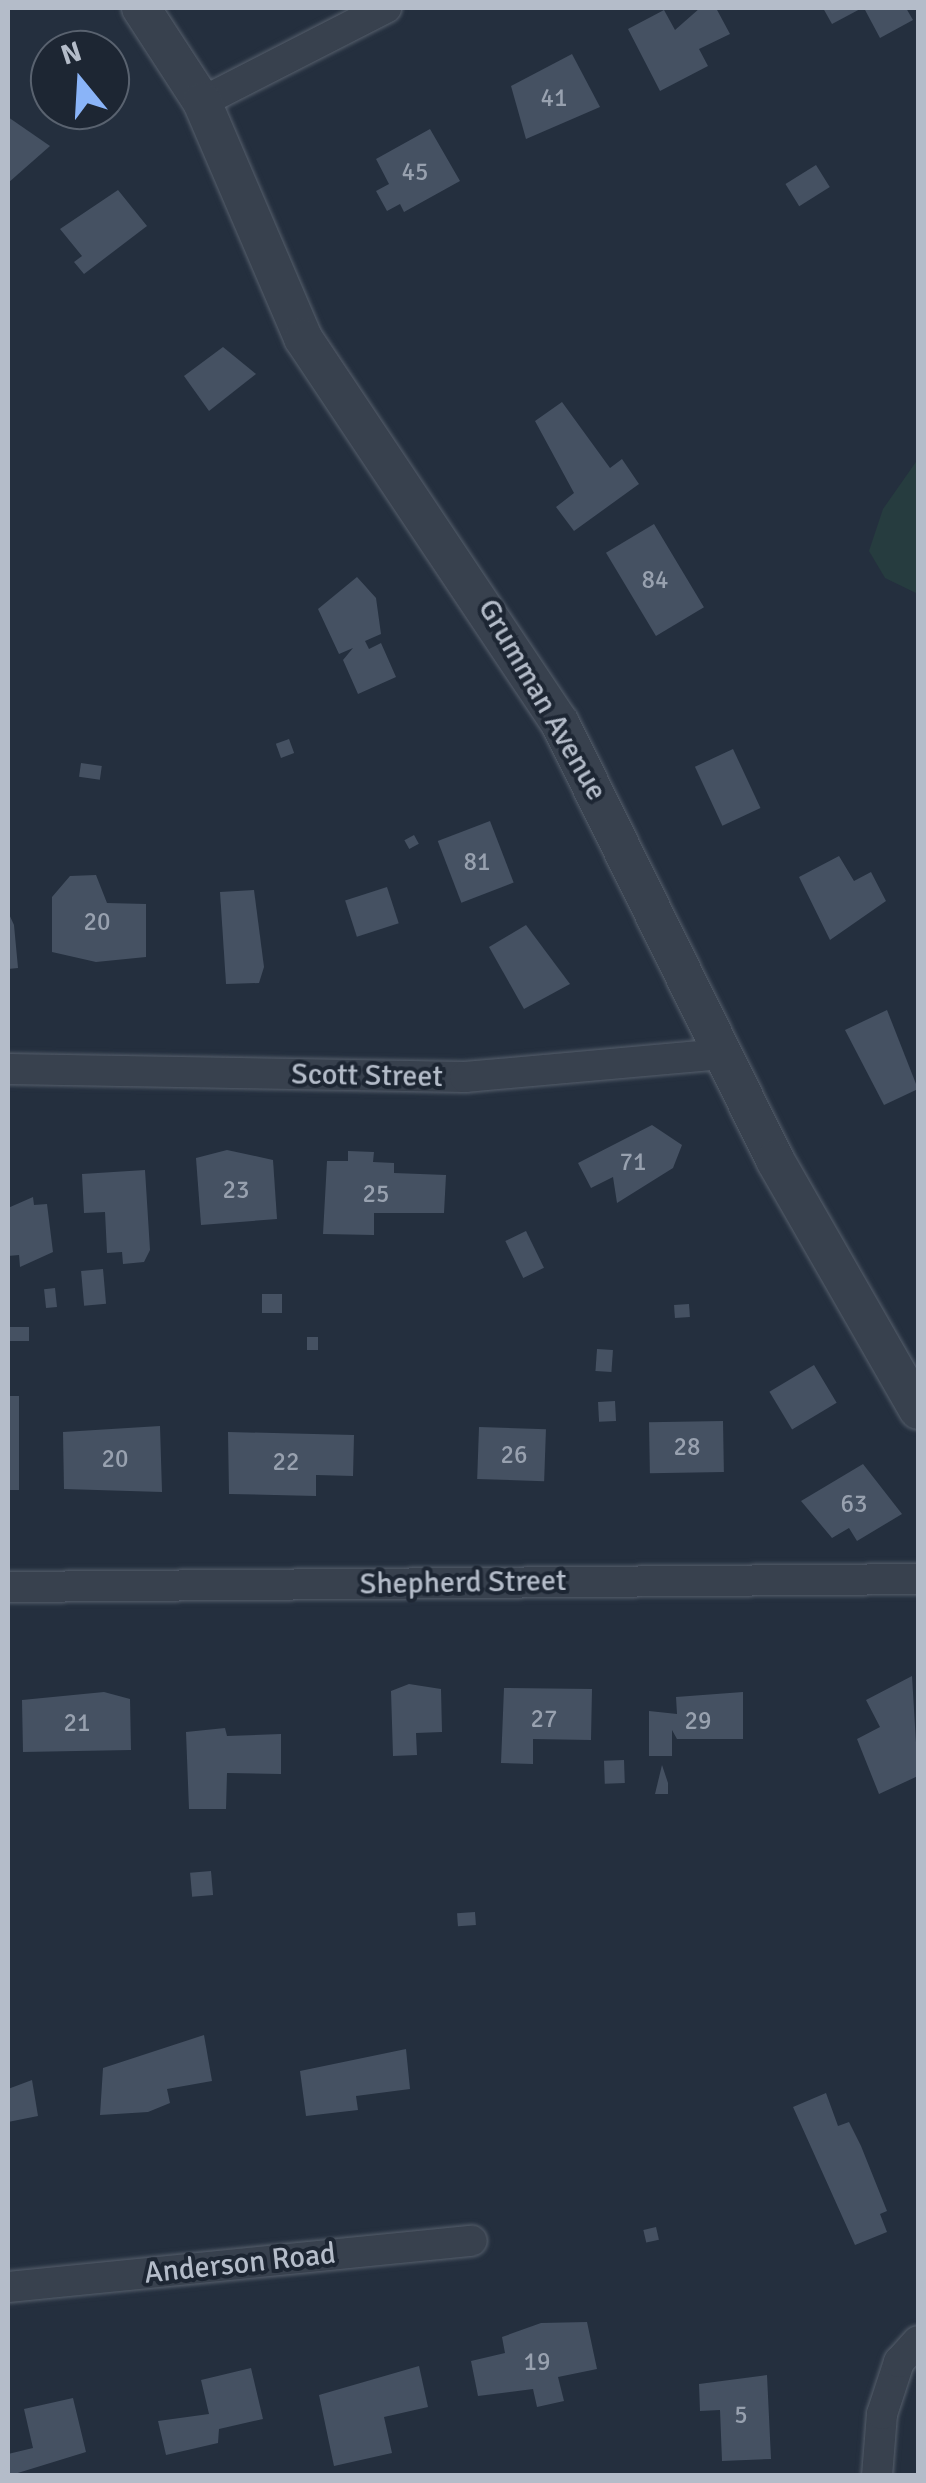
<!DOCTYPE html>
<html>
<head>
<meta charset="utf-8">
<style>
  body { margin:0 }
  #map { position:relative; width:926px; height:2483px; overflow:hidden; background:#242f3e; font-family:Signika,sans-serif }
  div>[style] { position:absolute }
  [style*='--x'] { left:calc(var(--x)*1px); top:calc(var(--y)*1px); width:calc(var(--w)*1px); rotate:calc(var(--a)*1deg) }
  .green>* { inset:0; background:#263c3f }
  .building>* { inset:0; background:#455162; transform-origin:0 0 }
  .roads { filter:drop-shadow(0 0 2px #565f6c) drop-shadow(0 0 2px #565f6c) }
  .minor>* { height:30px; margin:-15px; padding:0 15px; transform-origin:15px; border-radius:15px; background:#38414e }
  .tertiary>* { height:38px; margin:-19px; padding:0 19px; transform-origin:19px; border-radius:19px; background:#38414e }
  span { translate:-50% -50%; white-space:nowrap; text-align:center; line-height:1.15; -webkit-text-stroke:8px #1d2633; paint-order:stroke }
  .number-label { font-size:25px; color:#98a1af }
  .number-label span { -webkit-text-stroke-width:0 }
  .street-label { font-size:30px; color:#b4bcc9 }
  .frame { position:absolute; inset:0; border:10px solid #b4bcc9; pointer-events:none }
  .north { position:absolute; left:30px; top:30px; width:100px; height:100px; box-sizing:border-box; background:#1d2633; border:2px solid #59626f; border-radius:50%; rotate:342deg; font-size:28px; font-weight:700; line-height:40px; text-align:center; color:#b4bcc9 }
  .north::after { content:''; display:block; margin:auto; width:35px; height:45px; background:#8ab4f8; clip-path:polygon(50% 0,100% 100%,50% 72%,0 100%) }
</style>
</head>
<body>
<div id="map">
  <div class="green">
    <div style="clip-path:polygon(918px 459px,918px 594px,885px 578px,869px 551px,883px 509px)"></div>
  </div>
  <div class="building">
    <div style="clip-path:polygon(700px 8px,716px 8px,730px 34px,699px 49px,708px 66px,660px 91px,628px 29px,664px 10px,675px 30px)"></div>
    <div style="clip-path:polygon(823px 8px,862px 8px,832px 24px)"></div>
    <div style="clip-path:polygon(864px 8px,906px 8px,913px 20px,880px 38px)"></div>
    <div style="clip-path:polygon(572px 54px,600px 107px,526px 139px,511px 86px)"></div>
    <div style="clip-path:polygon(8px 117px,50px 146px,8px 183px)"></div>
    <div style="clip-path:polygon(430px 129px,460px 181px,404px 212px,400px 204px,387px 211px,376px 191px,389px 184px,376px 159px)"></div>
    <div style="left:816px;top:165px;width:26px;height:36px;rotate:58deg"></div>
    <div style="clip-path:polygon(118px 190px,147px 226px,84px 274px,74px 262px,82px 256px,60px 229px)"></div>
    <div style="clip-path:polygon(223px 347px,256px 374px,209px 411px,184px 376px)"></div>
    <div style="clip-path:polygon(562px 402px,610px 468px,622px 459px,639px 484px,574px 531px,556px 507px,574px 493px,535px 421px)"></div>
    <div style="left:654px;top:524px;width:97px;height:56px;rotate:59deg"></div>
    <div style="clip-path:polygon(357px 577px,376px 598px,381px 634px,365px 641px,369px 649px,381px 643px,396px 677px,358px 694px,343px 660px,353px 648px,339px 654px,318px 609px)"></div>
    <div style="left:289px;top:739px;width:15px;height:14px;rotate:70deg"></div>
    <div style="left:733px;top:749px;width:65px;height:42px;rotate:65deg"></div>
    <div style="left:81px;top:763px;width:21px;height:14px;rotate:8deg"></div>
    <div style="left:490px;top:821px;width:66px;height:56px;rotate:69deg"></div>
    <div style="left:414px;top:835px;width:10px;height:11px;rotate:61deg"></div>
    <div style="clip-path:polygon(839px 856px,854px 881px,871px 872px,886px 901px,830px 940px,799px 877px)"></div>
    <div style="clip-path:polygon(96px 875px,107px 903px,146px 904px,146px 957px,96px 962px,52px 952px,52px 897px,70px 876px)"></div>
    <div style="left:387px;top:887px;width:38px;height:44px;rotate:72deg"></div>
    <div style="clip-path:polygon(254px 890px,264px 967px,259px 983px,226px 984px,220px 892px)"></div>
    <div style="clip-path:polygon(8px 912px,14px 925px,18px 968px,8px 969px)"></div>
    <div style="clip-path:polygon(526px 925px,570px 984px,524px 1009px,489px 947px)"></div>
    <div style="clip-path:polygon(887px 1010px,918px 1089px,884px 1105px,845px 1030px)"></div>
    <div style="clip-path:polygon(652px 1125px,682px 1145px,673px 1168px,617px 1203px,613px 1177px,591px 1188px,578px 1163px)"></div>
    <div style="clip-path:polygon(227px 1150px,273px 1160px,277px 1219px,201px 1225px,196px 1158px)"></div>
    <div style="clip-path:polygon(348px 1151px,374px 1152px,373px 1162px,394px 1163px,394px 1173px,446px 1175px,444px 1213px,374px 1213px,374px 1235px,323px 1234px,327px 1161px,348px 1161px)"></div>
    <div style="clip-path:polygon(145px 1170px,150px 1250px,144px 1262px,123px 1264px,122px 1252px,107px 1253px,105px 1212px,84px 1213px,82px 1174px)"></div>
    <div style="clip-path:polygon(33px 1197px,34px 1205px,47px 1204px,53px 1252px,20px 1267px,19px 1255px,8px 1256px,8px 1208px)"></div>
    <div style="left:526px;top:1231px;width:41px;height:23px;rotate:64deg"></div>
    <div style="left:103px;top:1269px;width:35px;height:22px;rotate:85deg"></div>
    <div style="left:55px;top:1288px;width:19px;height:11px;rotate:84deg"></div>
    <div style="left:262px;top:1294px;width:20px;height:19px"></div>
    <div style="left:689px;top:1304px;width:13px;height:15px;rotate:86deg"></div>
    <div style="left:10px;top:1327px;width:19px;height:14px"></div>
    <div style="left:307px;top:1337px;width:11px;height:13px"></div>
    <div style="left:597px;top:1349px;width:16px;height:22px;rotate:4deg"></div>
    <div style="left:814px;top:1365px;width:44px;height:52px;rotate:59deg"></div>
    <div style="left:8px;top:1396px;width:11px;height:94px"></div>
    <div style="left:615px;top:1401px;width:20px;height:17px;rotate:87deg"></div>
    <div style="left:723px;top:1421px;width:51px;height:74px;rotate:89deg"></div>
    <div style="clip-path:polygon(160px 1426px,162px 1492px,64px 1489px,63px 1432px)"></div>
    <div style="left:479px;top:1427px;width:67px;height:52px;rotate:2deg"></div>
    <div style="clip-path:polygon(228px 1432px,354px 1435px,353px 1476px,316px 1475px,316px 1496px,229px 1494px)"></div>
    <div style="clip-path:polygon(863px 1464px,902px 1514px,857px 1541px,849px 1528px,832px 1538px,801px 1501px)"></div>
    <div style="clip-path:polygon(912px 1676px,918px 1776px,879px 1794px,857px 1739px,880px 1727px,866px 1700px)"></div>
    <div style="clip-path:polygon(409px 1684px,441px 1689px,442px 1732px,416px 1733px,417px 1755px,393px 1756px,391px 1691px)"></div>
    <div style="clip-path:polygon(504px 1688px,592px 1689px,591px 1740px,533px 1739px,533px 1764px,501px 1763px)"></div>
    <div style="clip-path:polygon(104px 1692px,130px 1699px,131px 1750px,23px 1752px,22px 1700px)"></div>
    <div style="clip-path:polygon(743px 1692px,743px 1739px,677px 1739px,672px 1730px,672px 1756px,649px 1756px,649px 1711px,677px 1714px,676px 1697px)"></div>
    <div style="clip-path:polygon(225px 1728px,227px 1736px,281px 1734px,281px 1774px,227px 1773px,226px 1809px,189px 1809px,186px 1732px)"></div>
    <div style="left:624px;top:1760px;width:23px;height:20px;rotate:88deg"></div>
    <div style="clip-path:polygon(662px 1765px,668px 1783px,668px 1794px,655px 1794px)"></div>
    <div style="left:211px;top:1871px;width:24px;height:21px;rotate:85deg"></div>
    <div style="left:475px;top:1912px;width:13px;height:18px;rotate:86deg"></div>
    <div style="clip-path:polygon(204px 2035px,212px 2081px,167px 2089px,170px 2103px,148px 2112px,100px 2115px,103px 2068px)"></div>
    <div style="clip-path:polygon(406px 2049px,410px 2089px,356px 2096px,358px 2110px,306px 2116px,300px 2071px)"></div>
    <div style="clip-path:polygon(32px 2080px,38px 2116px,8px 2122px,8px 2089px)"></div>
    <div style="clip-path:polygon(826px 2093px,838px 2126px,849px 2122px,861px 2146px,887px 2211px,880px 2214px,887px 2232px,855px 2245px,793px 2107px)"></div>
    <div style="left:656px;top:2227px;width:13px;height:13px;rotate:77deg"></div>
    <div style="clip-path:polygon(587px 2322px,597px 2369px,558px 2377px,564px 2401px,537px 2407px,533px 2389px,478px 2396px,471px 2361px,505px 2353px,502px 2337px,541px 2323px)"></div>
    <div style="clip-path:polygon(419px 2366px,428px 2407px,384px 2417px,392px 2453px,334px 2466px,319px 2395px)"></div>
    <div style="clip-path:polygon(251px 2368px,263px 2419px,219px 2429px,218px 2443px,166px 2455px,158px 2421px,209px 2414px,201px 2380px)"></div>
    <div style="clip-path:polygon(767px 2375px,771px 2459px,722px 2461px,720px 2410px,700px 2411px,699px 2384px)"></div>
    <div style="clip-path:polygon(73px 2398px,86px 2452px,8px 2476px,8px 2454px,33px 2448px,24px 2409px)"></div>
  </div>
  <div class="roads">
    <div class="minor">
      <div style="--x:202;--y:102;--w:207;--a:-27.1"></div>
      <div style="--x:8;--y:1069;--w:457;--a:1"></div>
      <div style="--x:465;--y:1077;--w:261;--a:-5.1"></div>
      <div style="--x:8;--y:1587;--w:910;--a:-0.5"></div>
      <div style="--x:8;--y:2287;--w:466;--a:-5.7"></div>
      <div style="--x:877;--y:2476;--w:62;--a:-85.4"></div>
      <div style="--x:882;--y:2414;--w:55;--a:-71.9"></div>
      <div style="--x:899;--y:2362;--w:28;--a:-48"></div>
    </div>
    <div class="tertiary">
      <div style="--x:141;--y:8;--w:112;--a:57"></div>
      <div style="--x:202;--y:102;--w:257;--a:66.8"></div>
      <div style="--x:303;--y:338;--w:463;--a:56.3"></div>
      <div style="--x:560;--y:723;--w:487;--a:63.8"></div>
      <div style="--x:775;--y:1160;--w:288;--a:60.2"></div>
    </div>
  </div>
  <div class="number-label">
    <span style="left:554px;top:98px">41</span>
    <span style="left:415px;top:172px">45</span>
    <span style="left:655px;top:580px">84</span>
    <span style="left:477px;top:862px">81</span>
    <span style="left:97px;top:922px">20</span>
    <span style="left:633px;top:1162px">71</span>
    <span style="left:236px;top:1190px">23</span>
    <span style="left:376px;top:1194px">25</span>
    <span style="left:687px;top:1447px">28</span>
    <span style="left:514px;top:1455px">26</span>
    <span style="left:115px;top:1459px">20</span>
    <span style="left:286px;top:1462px">22</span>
    <span style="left:854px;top:1504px">63</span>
    <span style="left:544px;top:1719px">27</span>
    <span style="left:698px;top:1721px">29</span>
    <span style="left:77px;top:1723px">21</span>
    <span style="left:537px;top:2362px">19</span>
    <span style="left:741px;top:2415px">5</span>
  </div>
  <div class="street-label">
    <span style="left:542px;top:700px;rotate:60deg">Grumman Avenue</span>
    <span style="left:367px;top:1076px;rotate:1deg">Scott Street</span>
    <span style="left:463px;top:1583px;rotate:-1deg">Shepherd Street</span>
    <span style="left:240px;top:2264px;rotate:-6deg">Anderson Road</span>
  </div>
  <div class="frame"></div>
  <div class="north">N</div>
</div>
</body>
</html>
